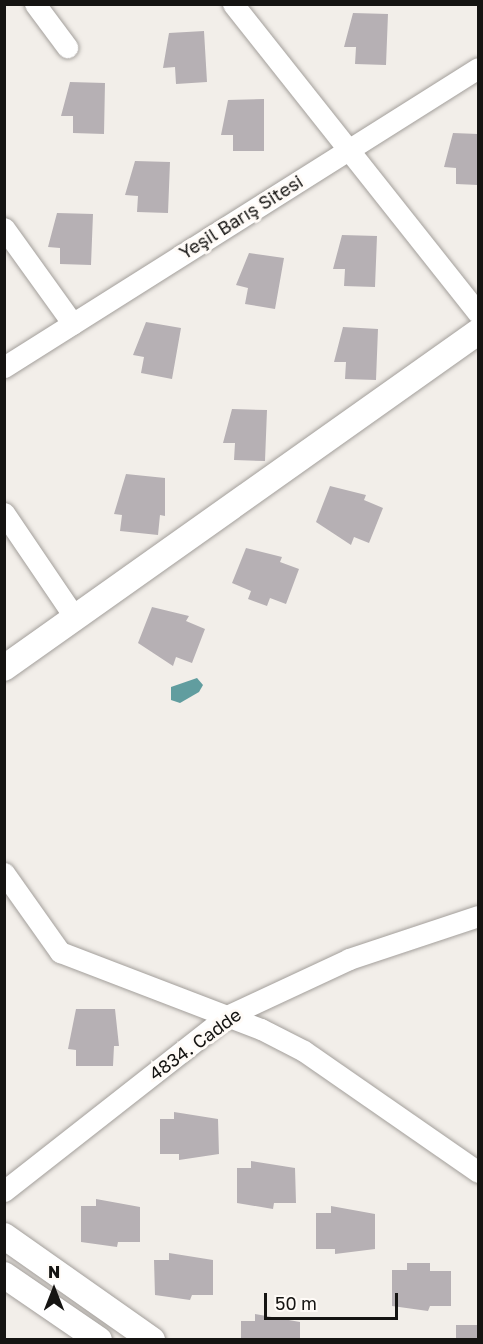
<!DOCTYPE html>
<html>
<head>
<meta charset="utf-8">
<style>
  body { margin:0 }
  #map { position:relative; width:483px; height:1344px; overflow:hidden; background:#f2eee9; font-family:"Golos Text",sans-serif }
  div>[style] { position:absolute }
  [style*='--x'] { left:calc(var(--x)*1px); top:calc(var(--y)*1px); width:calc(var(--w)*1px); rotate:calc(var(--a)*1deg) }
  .water>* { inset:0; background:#619d9f }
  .building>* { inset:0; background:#b6b0b4; transform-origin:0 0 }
  .roads { filter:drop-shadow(0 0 2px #a39f9b) drop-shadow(0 0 2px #a39f9b) }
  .minor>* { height:21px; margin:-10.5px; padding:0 10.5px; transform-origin:10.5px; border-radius:10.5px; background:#fff }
  .tertiary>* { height:26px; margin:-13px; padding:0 13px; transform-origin:13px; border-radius:13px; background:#fff }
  span { translate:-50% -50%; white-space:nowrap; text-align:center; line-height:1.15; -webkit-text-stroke:6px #fffbf7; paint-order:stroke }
  .street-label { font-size:18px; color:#151412 }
  .frame { position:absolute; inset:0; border:6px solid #151412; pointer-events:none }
  .north { position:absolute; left:24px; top:1260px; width:60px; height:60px; -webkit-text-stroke:4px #fffbf7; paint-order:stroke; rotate:0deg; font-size:16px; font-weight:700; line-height:24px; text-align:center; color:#151412 }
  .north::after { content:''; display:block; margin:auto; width:21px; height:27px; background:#151412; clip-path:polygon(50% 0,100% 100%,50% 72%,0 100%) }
  .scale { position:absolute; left:264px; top:1293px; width:134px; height:27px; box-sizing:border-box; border:3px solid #151412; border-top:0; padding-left:8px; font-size:18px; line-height:21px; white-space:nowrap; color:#151412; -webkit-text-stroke:4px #fffbf7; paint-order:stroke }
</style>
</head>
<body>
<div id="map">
  <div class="water">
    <div style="clip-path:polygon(197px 678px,203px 685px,199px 692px,180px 703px,171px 700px,171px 687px)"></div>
  </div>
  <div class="building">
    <div style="clip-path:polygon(353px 13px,388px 14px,386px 65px,355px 64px,356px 47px,344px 47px)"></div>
    <div style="clip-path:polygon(204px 31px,207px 82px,176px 84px,175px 67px,163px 68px,169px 33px)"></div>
    <div style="clip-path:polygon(70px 82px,105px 83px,104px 134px,73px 133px,73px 116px,61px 116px)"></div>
    <div style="clip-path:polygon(264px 99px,264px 151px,233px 151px,233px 135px,221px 135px,228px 100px)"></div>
    <div style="clip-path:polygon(453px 133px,478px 134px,478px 185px,456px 184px,456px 168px,444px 167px)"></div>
    <div style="clip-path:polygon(135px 161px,170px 162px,168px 213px,137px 212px,138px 196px,125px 195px)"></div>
    <div style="clip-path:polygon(57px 213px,93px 214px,91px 265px,60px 264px,60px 248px,48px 247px)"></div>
    <div style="clip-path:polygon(342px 235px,377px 236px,375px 287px,344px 286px,345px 269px,333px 269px)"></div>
    <div style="clip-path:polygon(249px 253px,284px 258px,275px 309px,245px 304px,248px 288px,236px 285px)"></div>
    <div style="clip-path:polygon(146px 322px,181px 328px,172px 379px,141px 373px,144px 357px,133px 355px)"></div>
    <div style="clip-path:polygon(343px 327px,378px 329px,376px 380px,345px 379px,346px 362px,334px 362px)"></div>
    <div style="clip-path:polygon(232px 409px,267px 410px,265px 461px,234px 460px,235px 443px,223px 443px)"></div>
    <div style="clip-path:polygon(126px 474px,165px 478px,165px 516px,160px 515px,158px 535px,120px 531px,122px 515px,114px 514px)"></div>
    <div style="clip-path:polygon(330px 486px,366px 495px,364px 500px,383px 508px,369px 543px,354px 537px,351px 545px,316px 522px)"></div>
    <div style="clip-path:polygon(246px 548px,282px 557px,280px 562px,299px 569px,286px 604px,270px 598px,267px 606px,248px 599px,251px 591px,232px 583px)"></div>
    <div style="clip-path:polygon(152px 607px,189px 616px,186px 621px,205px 629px,192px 663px,176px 657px,173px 666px,138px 643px)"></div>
    <div style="clip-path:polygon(76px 1009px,115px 1009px,119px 1046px,114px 1046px,113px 1066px,76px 1066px,76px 1050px,68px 1049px)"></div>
    <div style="clip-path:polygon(174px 1112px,218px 1119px,219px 1154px,179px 1160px,179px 1154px,160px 1154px,160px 1119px,174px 1119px)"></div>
    <div style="clip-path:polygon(251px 1161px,295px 1168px,296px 1203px,274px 1203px,273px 1209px,237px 1203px,237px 1168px,251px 1168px)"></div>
    <div style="clip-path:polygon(96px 1199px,140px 1207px,140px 1242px,118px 1242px,117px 1247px,81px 1242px,81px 1206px,96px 1206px)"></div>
    <div style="clip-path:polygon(331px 1206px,375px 1214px,375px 1249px,335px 1254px,335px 1249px,316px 1249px,316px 1213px,331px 1213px)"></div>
    <div style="clip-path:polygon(169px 1253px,213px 1260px,213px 1295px,192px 1295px,190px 1300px,155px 1295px,154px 1260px,169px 1260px)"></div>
    <div style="clip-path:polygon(407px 1263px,430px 1263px,430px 1271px,451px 1271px,451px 1306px,430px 1306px,428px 1311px,392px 1306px,392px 1270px,407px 1270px)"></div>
    <div style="clip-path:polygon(255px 1314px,300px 1322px,300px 1340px,241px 1340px,241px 1321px,255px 1321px)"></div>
    <div style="left:456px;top:1325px;width:22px;height:15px"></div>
  </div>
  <div class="roads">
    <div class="minor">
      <div style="--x:35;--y:4;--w:54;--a:53.3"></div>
      <div style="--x:233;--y:4;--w:394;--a:51.6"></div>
      <div style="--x:4;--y:228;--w:118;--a:54.3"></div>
      <div style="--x:4;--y:367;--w:560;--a:-32.24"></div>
      <div style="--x:4;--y:513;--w:127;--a:55.9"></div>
      <div style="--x:4;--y:873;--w:97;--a:54.7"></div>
      <div style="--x:60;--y:952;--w:215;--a:21"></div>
      <div style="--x:261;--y:1029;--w:48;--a:27.1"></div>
      <div style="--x:304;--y:1051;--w:212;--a:34.8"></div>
      <div style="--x:4;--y:1191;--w:283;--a:-38.1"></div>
      <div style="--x:227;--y:1016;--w:135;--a:-25"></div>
      <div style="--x:349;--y:959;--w:136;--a:-18.4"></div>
    </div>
    <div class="tertiary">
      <div style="--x:4;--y:668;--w:581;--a:-35.33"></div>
      <div style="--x:4;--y:1236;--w:181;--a:35.1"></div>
      <div style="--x:4;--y:1275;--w:115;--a:34.4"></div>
    </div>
  </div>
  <div class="street-label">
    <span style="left:241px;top:217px;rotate:-32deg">Yeşil Barış Sitesi</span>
    <span style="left:195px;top:1044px;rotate:-36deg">4834. Cadde</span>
  </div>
  <div class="frame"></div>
  <div class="north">N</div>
  <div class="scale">50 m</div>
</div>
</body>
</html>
